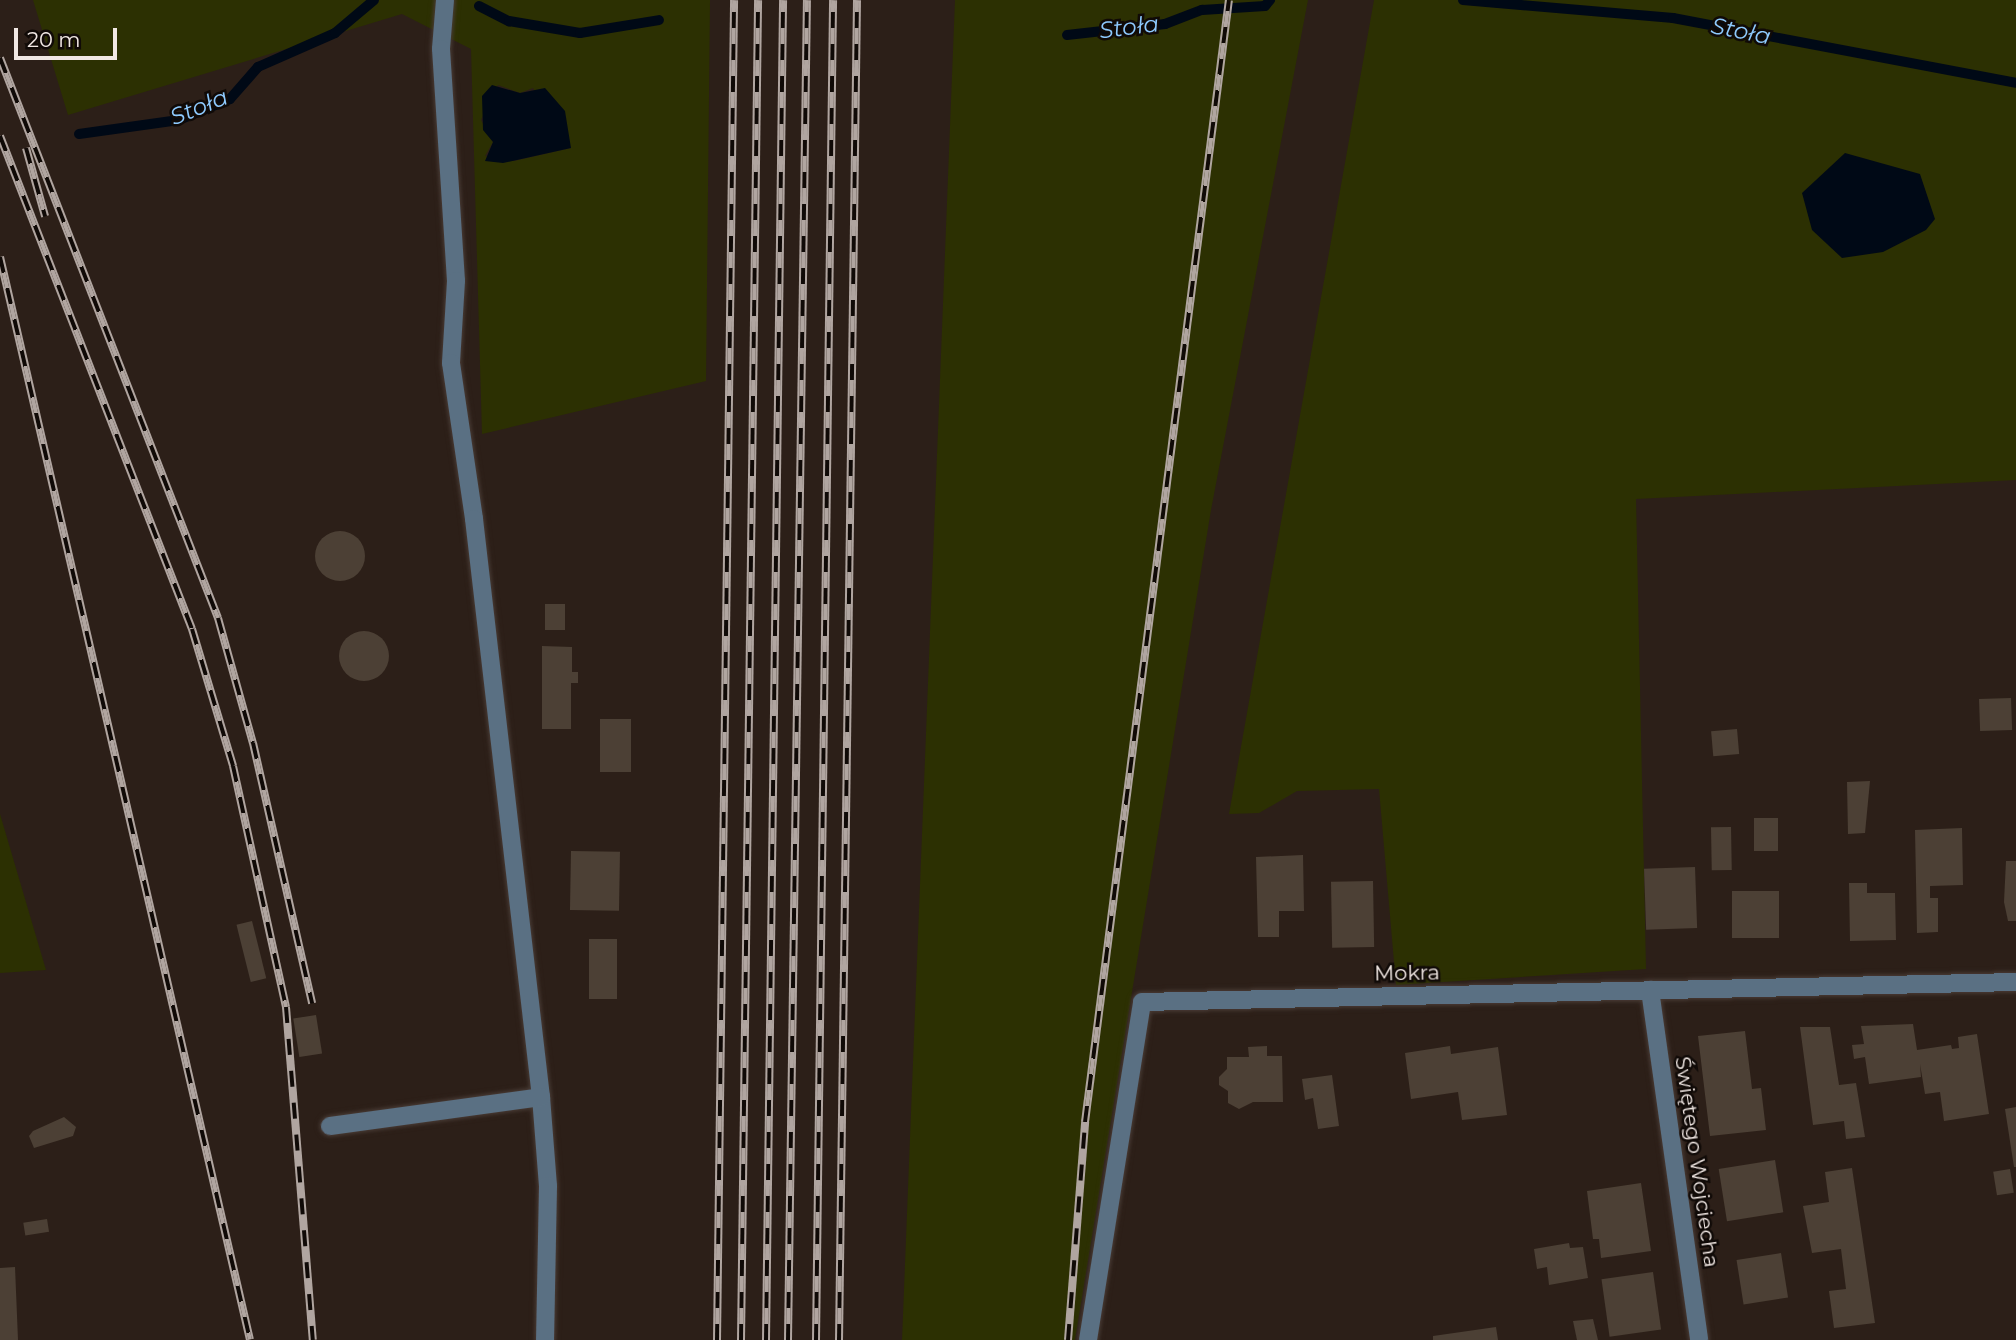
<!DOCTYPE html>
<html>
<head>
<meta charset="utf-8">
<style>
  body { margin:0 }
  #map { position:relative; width:2016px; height:1340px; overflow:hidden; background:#2c1f18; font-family:Montserrat,sans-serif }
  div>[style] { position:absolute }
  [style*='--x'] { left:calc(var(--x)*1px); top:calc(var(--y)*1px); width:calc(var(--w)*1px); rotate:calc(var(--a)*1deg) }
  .green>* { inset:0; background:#2c3002 }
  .water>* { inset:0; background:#000916 }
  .stream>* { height:10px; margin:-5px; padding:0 5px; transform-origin:5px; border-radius:5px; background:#000916 }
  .building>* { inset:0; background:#4c4035; transform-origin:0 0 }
  .round { border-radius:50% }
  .roads { filter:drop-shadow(0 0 2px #483b35) drop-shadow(0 0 2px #483b35) }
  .minor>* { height:18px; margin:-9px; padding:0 9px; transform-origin:9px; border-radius:9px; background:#5a7083 }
  .rail>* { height:8px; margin-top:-4px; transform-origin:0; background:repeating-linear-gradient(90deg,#100a07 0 16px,#b0a5a0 0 32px); box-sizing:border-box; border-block:2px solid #b0a5a0 }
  span { translate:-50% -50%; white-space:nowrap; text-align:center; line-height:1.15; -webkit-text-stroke:5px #100a07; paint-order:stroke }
  .street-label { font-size:21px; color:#f1e8e4 }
  .water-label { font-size:23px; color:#8ecafe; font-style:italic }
  .scale { position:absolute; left:14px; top:28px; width:103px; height:32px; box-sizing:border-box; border:4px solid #f1e8e4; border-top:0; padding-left:9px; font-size:21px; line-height:24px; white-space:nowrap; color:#f1e8e4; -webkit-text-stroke:5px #100a07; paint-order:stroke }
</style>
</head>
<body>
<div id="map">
  <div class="green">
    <div style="clip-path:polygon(evenodd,33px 0,710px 0,706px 381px,482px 434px,471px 49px,402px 14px,68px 115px,33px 0,498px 85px,520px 93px,533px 88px,571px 148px,514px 161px,485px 156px,493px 142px,481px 120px,498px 85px)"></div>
    <div style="clip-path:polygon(955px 0,1308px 0,1211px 510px,1075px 1340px,902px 1340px)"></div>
    <div style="clip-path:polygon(1374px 0,2016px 0,2016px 480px,1636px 499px,1646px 969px,1396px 985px,1379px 789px,1297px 791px,1259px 813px,1229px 814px)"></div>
    <div style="clip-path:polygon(0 814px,46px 970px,0 973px)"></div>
  </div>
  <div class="water">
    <div style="clip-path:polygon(492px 85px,520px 93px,545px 88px,565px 111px,571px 148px,503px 163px,485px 161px,493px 142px,483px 130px,482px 96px)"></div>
    <div style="clip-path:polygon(1845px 153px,1920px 174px,1935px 219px,1926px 230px,1883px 252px,1842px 258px,1812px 230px,1802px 193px)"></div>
  </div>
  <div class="stream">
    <div style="--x:1463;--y:0;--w:211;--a:4.9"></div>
    <div style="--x:1673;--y:18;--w:349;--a:10.7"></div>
    <div style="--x:479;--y:6;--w:34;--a:27"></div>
    <div style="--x:509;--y:21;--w:72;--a:9.6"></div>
    <div style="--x:580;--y:33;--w:80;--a:-9.3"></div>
    <div style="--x:1067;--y:35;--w:99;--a:-6.4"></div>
    <div style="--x:1165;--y:24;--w:40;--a:-21"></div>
    <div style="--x:1202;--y:10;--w:63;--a:-3.6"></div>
    <div style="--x:1265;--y:6;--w:8;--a:-50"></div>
    <div style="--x:79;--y:134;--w:101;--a:-8"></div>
    <div style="--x:179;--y:120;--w:55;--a:-22.4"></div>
    <div style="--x:230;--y:99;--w:43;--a:-48.8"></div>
    <div style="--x:258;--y:67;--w:84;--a:-23.8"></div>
    <div style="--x:335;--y:33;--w:51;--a:-40.2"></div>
  </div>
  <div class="building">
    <div class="round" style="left:315px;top:531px;width:50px;height:50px"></div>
    <div style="left:545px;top:604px;width:20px;height:26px"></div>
    <div class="round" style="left:339px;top:631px;width:50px;height:50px"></div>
    <div style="clip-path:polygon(542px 646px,572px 647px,572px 672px,578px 672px,578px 683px,571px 683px,571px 729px,542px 729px)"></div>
    <div style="left:2011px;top:698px;width:32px;height:32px;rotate:88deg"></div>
    <div style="left:631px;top:719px;width:53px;height:31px;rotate:90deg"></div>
    <div style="left:1737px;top:729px;width:25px;height:26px;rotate:85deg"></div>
    <div style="clip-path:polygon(1870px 781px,1865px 833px,1848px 834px,1847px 782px)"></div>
    <div style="left:1754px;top:818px;width:24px;height:33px"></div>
    <div style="left:1731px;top:827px;width:43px;height:20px;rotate:89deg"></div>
    <div style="clip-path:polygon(1962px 828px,1963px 885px,1930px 886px,1930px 898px,1938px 898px,1938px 932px,1917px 933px,1915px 830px)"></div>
    <div style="left:571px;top:851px;width:49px;height:59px;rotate:1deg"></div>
    <div style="clip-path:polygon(1303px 855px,1304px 911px,1279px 911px,1279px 937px,1258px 937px,1256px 857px)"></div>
    <div style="clip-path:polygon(2006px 861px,2016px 861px,2016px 921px,2008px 921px,2004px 902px)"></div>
    <div style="left:1695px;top:867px;width:61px;height:51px;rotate:88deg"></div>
    <div style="left:1373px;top:881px;width:66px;height:42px;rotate:89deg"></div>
    <div style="clip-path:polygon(1849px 883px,1867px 883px,1867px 893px,1895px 893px,1896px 940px,1850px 941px)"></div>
    <div style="left:1732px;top:891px;width:47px;height:47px"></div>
    <div style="left:252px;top:921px;width:59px;height:16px;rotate:76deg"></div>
    <div style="left:617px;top:939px;width:60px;height:28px;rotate:90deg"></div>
    <div style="left:316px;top:1015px;width:39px;height:23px;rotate:81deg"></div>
    <div style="clip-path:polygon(1913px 1024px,1917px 1050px,1951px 1045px,1952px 1049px,1959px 1048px,1958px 1037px,1977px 1034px,1989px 1114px,1944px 1121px,1940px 1092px,1925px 1094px,1920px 1064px,1921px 1077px,1869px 1084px,1865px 1057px,1854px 1059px,1852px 1045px,1864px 1044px,1861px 1026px)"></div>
    <div style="clip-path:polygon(1800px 1027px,1830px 1027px,1839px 1085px,1856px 1083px,1865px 1137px,1846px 1139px,1844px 1121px,1813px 1125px)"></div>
    <div style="clip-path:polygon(1745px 1031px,1752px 1089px,1761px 1088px,1766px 1130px,1710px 1136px,1698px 1036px)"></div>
    <div style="clip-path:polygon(1267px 1046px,1267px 1056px,1282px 1056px,1283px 1102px,1253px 1102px,1239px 1109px,1228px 1103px,1228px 1091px,1219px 1085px,1219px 1077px,1227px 1069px,1227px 1057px,1249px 1057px,1248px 1047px)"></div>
    <div style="clip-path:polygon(1450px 1046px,1451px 1054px,1498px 1047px,1507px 1115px,1462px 1120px,1458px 1092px,1411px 1099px,1405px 1053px)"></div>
    <div style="clip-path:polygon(1332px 1075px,1339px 1126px,1318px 1129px,1313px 1098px,1305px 1100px,1302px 1079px)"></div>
    <div style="clip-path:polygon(2016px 1107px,2016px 1167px,2014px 1167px,2005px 1109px)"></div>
    <div style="clip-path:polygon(64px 1117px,76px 1127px,73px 1136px,34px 1148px,29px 1136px,33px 1131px)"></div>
    <div style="left:1775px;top:1160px;width:53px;height:57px;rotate:81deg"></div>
    <div style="clip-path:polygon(1852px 1168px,1875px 1323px,1834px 1328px,1829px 1291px,1846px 1289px,1841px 1249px,1812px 1253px,1803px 1206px,1829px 1202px,1825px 1172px)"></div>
    <div style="left:2010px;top:1169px;width:24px;height:17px;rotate:81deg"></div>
    <div style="clip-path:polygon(1641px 1183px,1651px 1251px,1601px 1258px,1599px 1239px,1593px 1239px,1587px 1191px)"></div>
    <div style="left:47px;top:1219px;width:13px;height:24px;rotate:81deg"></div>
    <div style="clip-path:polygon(1569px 1243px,1570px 1248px,1583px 1247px,1588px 1278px,1549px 1285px,1547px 1267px,1537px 1269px,1534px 1249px)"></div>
    <div style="left:1781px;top:1253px;width:45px;height:45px;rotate:81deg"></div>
    <div style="clip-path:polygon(15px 1267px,18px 1340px,0 1340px,0 1268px)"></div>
    <div style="left:1653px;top:1272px;width:58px;height:52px;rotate:82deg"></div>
    <div style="clip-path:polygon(1593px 1319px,1598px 1340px,1577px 1340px,1573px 1321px)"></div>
    <div style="clip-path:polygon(1496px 1327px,1498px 1340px,1433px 1340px,1433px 1336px)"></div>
  </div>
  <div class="roads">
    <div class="minor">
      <div style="--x:445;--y:0;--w:49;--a:94.7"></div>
      <div style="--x:441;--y:49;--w:232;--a:86.3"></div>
      <div style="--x:456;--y:281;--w:82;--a:93.5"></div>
      <div style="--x:451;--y:363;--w:158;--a:81.6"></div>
      <div style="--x:474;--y:519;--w:582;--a:83.39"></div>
      <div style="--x:541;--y:1097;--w:89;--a:85.5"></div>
      <div style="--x:548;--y:1186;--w:154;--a:91.1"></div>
      <div style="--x:1650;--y:990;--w:353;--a:82"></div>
      <div style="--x:330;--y:1126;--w:213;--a:-7.8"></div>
      <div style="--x:1088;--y:1340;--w:342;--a:-80.9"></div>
      <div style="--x:1142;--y:1002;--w:874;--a:-1.31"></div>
    </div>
  </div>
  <div class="rail">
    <div style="--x:0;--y:58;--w:601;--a:68.73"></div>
    <div style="--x:218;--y:618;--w:130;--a:74.4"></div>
    <div style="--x:253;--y:743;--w:267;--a:77.2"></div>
    <div style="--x:0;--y:136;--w:529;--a:68.72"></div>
    <div style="--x:192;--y:629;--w:143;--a:73.3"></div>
    <div style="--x:233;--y:766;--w:247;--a:77.6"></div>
    <div style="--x:286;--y:1007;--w:334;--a:85.4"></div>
    <div style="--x:26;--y:148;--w:71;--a:74.4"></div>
    <div style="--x:0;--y:257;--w:1111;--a:77"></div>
    <div style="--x:717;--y:1340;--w:1340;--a:-89.27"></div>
    <div style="--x:741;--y:1340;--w:1340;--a:-89.27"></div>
    <div style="--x:766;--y:1340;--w:1340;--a:-89.27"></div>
    <div style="--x:788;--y:1340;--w:1340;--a:-89.19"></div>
    <div style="--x:816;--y:1340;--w:1340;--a:-89.27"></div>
    <div style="--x:839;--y:1340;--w:1340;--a:-89.23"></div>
    <div style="--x:1068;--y:1340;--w:219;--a:-85.5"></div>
    <div style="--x:1085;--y:1122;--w:1131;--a:-82.69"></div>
  </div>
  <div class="street-label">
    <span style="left:1407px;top:973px;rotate:-1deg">Mokra</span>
    <span style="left:1697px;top:1162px;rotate:82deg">Świętego Wojciecha</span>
  </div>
  <div class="water-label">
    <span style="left:1129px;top:27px;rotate:-7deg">Stoła</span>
    <span style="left:1741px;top:31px;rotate:11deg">Stoła</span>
    <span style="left:199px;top:107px;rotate:-22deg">Stoła</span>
  </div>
  <div class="scale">20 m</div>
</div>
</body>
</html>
